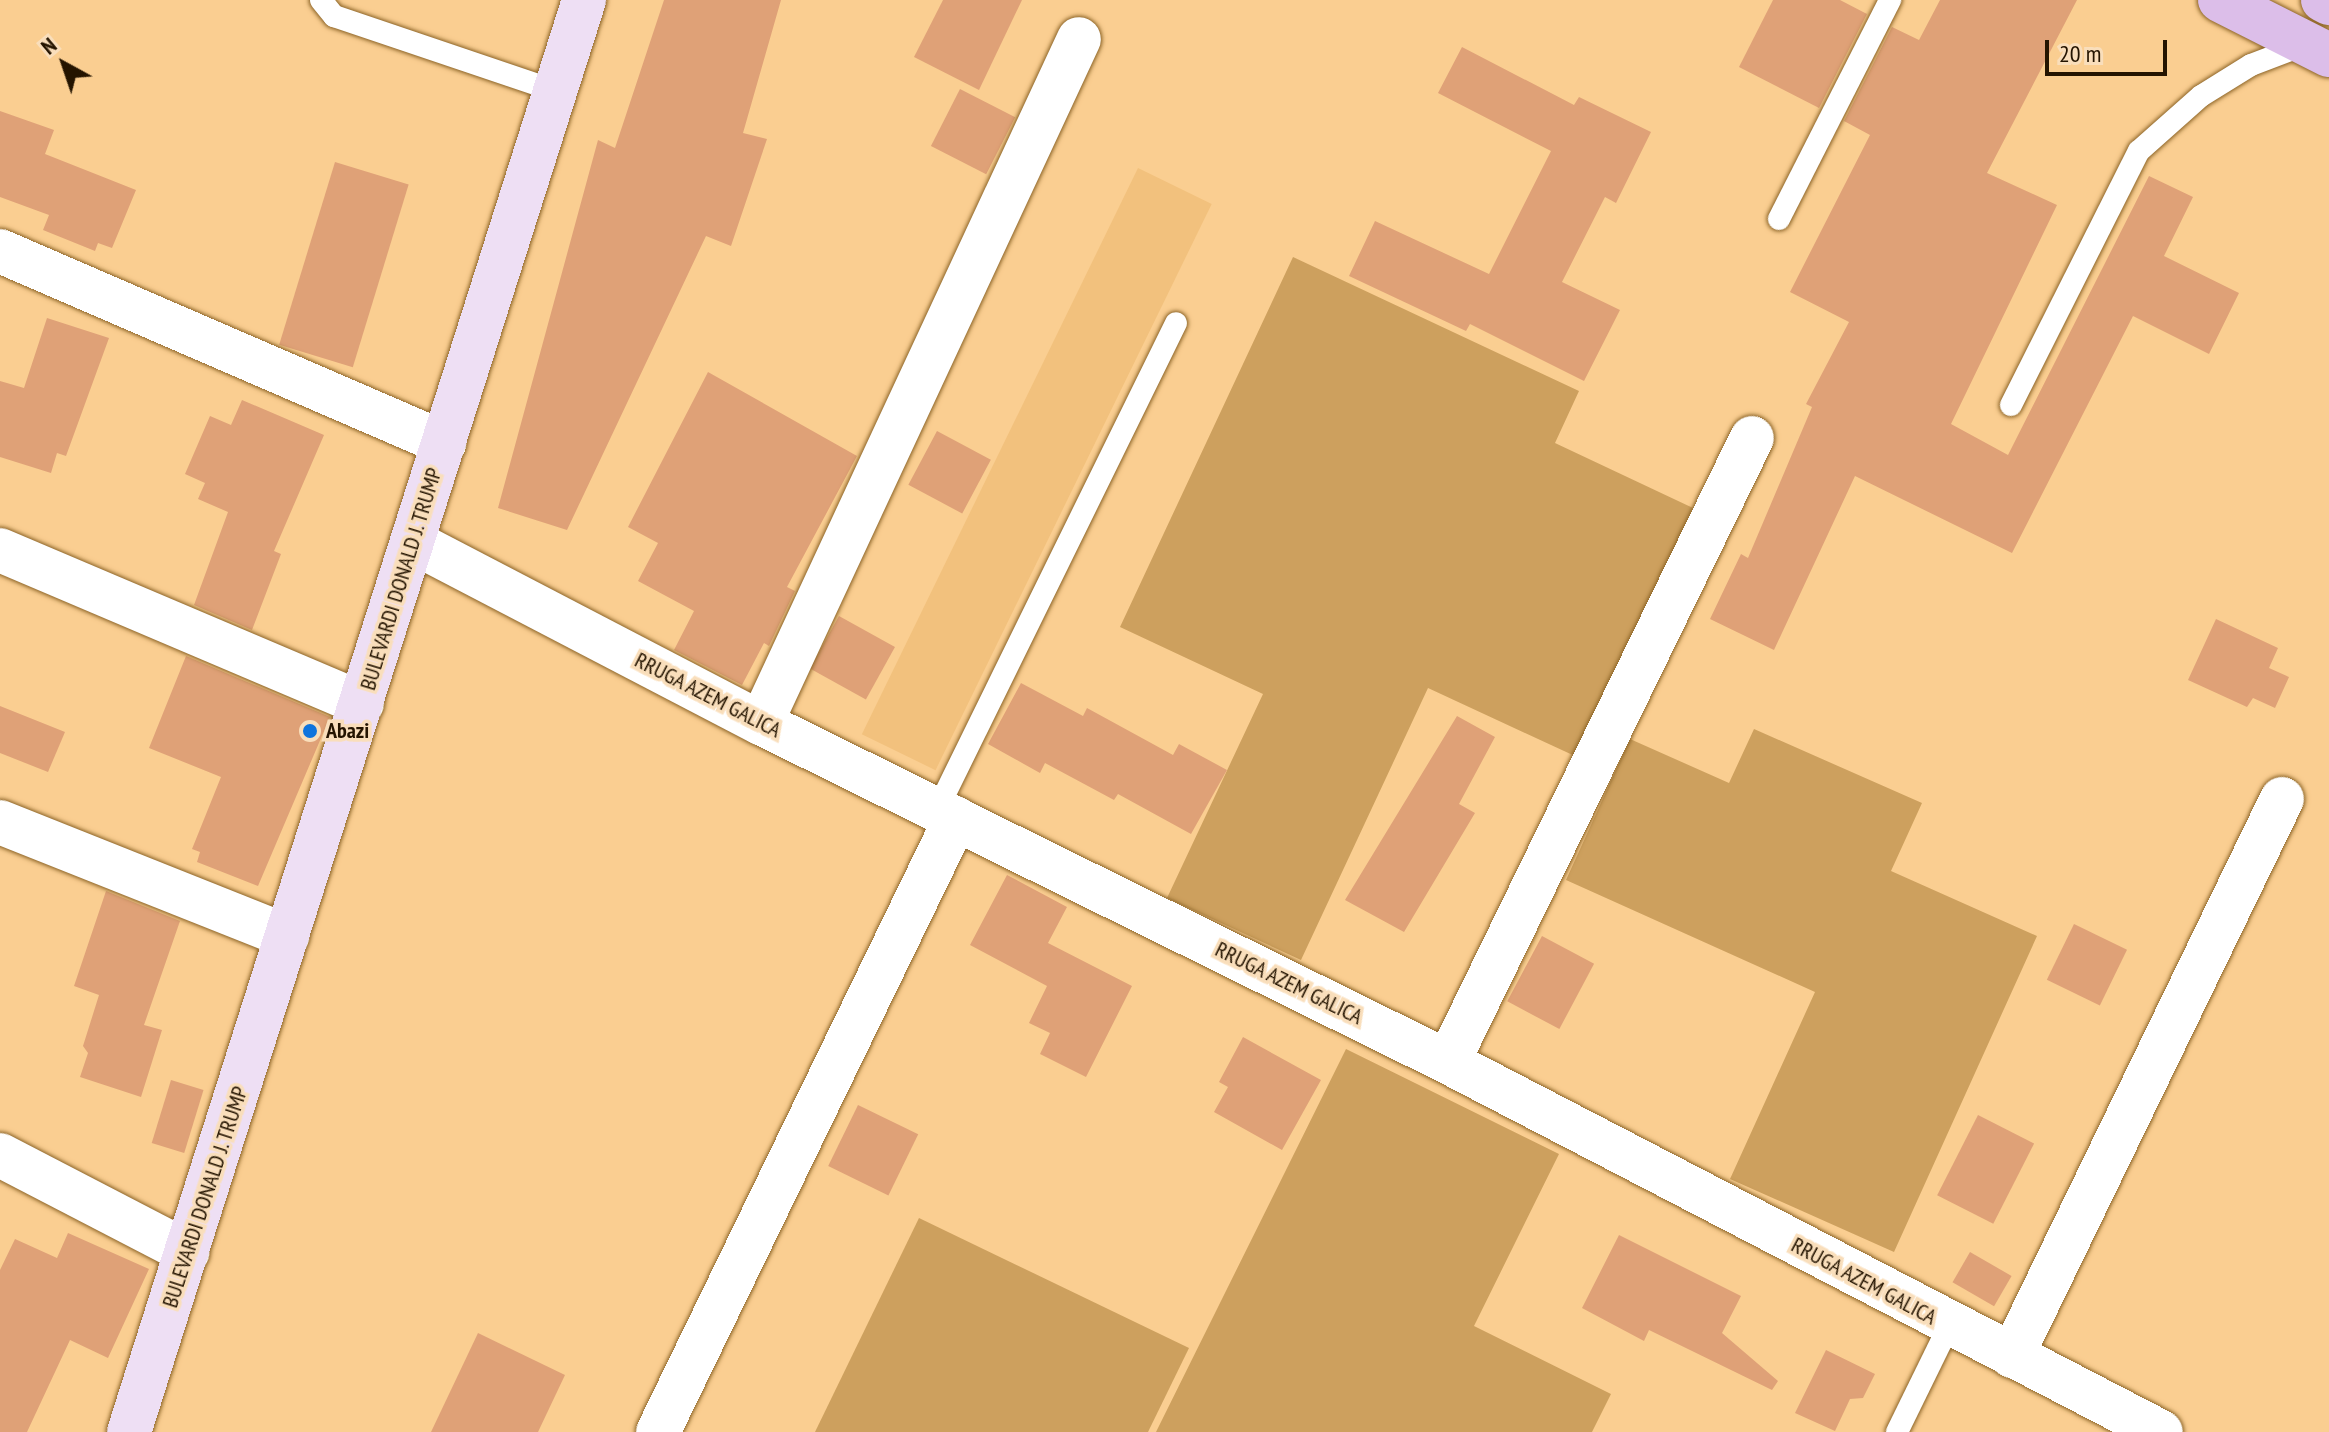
<!DOCTYPE html>
<html>
<head>
<meta charset="utf-8">
<style>
  body { margin:0 }
  #map { position:relative; width:2329px; height:1432px; overflow:hidden; background:#face91; font-family:"PT Sans Narrow",sans-serif }
  div>[style] { position:absolute }
  [style*='--x'] { left:calc(var(--x)*1px); top:calc(var(--y)*1px); width:calc(var(--w)*1px); rotate:calc(var(--a)*1deg) }
  .built>* { inset:0; background:#f2c17d; transform-origin:0 0 }
  .green>* { inset:0; background:#cda05e }
  .building>* { inset:0; background:#dfa177; transform-origin:0 0 }
  .roads { filter:drop-shadow(0 0 2px #8c6427) drop-shadow(0 0 2px #8c6427) }
  .service>* { height:22px; margin:-11px; padding:0 11px; transform-origin:11px; border-radius:11px; background:#fff }
  .minor>* { height:44px; margin:-22px; padding:0 22px; transform-origin:22px; border-radius:22px; background:#fff }
  .tertiary>* { height:44px; margin:-22px; padding:0 22px; transform-origin:22px; border-radius:22px; background:#fff }
  .secondary>* { height:44px; margin:-22px; padding:0 22px; transform-origin:22px; border-radius:22px; background:#eedff4 }
  .primary>* { height:44px; margin:-22px; padding:0 22px; transform-origin:22px; border-radius:22px; background:#dcbee9 }
  .dots>* { width:22px; height:22px; translate:-50% -50%; box-sizing:border-box; border:4px solid #f9debb; border-radius:50% }
  span { translate:-50% -50%; white-space:nowrap; text-align:center; line-height:1.15; -webkit-text-stroke:7px #f9debb; paint-order:stroke }
  .street-label { font-size:22px; color:#241400 }
  .poi-label { font-size:22px; color:#241400; font-weight:700 }
  .left { translate:0 -50%; text-align:left }
  .north { position:absolute; left:24px; top:24px; width:80px; height:80px; -webkit-text-stroke:6px #f9debb; paint-order:stroke; rotate:320deg; font-size:22px; font-weight:700; line-height:32px; text-align:center; color:#241400 }
  .north::after { content:''; display:block; margin:auto; width:28px; height:36px; background:#241400; clip-path:polygon(50% 0,100% 100%,50% 72%,0 100%) }
  .scale { position:absolute; left:2045px; top:40px; width:122px; height:36px; box-sizing:border-box; border:4px solid #241400; border-top:0; padding-left:10px; font-size:24px; line-height:28px; white-space:nowrap; color:#241400; -webkit-text-stroke:6px #f9debb; paint-order:stroke }
</style>
</head>
<body>
<div id="map">
  <div class="built">
    <div style="left:1138px;top:168px;width:82px;height:630px;rotate:26deg"></div>
  </div>
  <div class="green">
    <div style="clip-path:polygon(1293px 257px,1579px 391px,1555px 443px,1693px 508px,1577px 757px,1428px 688px,1301px 960px,1167px 898px,1263px 694px,1120px 627px)"></div>
    <div style="clip-path:polygon(1754px 729px,1922px 803px,1891px 871px,2037px 936px,1894px 1252px,1730px 1179px,1815px 992px,1566px 880px,1630px 739px,1729px 783px)"></div>
    <div style="clip-path:polygon(1346px 1049px,1559px 1154px,1474px 1326px,1611px 1394px,1592px 1432px,1156px 1432px)"></div>
    <div style="clip-path:polygon(919px 1218px,1189px 1348px,1148px 1432px,815px 1432px)"></div>
  </div>
  <div class="building">
    <div style="clip-path:polygon(664px 0,781px 0,743px 133px,767px 139px,731px 246px,706px 236px,567px 530px,498px 508px,598px 140px,615px 148px)"></div>
    <div style="clip-path:polygon(943px 0,1022px 0,979px 90px,914px 57px)"></div>
    <div style="clip-path:polygon(1773px 0,1840px 0,1867px 14px,1819px 108px,1739px 67px)"></div>
    <div style="clip-path:polygon(1940px 0,2077px 0,1987px 173px,2057px 205px,1951px 424px,2008px 455px,2149px 176px,2193px 197px,2164px 256px,2239px 293px,2209px 354px,2133px 316px,2012px 553px,1855px 476px,1774px 650px,1710px 619px,1741px 554px,1748px 558px,1812px 407px,1806px 404px,1849px 322px,1790px 292px,1870px 135px,1844px 121px,1892px 27px,1919px 40px)"></div>
    <div style="clip-path:polygon(1462px 47px,1574px 105px,1579px 97px,1651px 132px,1616px 203px,1605px 197px,1562px 282px,1620px 310px,1584px 381px,1470px 324px,1466px 331px,1349px 276px,1375px 221px,1489px 274px,1551px 151px,1438px 93px)"></div>
    <div style="left:960px;top:89px;width:62px;height:64px;rotate:27deg"></div>
    <div style="clip-path:polygon(0 111px,54px 130px,45px 154px,136px 190px,112px 248px,98px 243px,95px 251px,43px 230px,49px 215px,0 197px)"></div>
    <div style="left:335px;top:162px;width:77px;height:191px;rotate:17deg"></div>
    <div style="clip-path:polygon(47px 318px,109px 338px,66px 456px,57px 453px,51px 473px,0 457px,0 381px,24px 388px)"></div>
    <div style="clip-path:polygon(708px 372px,857px 456px,787px 587px,795px 591px,769px 646px,764px 643px,742px 685px,674px 650px,694px 611px,638px 581px,658px 543px,628px 527px)"></div>
    <div style="clip-path:polygon(242px 400px,324px 435px,274px 551px,281px 554px,252px 630px,194px 605px,228px 512px,198px 499px,205px 483px,185px 474px,210px 416px,231px 425px)"></div>
    <div style="left:937px;top:431px;width:61px;height:61px;rotate:28deg"></div>
    <div style="left:839px;top:616px;width:64px;height:60px;rotate:29deg"></div>
    <div style="clip-path:polygon(2216px 619px,2278px 648px,2269px 668px,2289px 677px,2275px 708px,2253px 698px,2247px 707px,2188px 680px)"></div>
    <div style="clip-path:polygon(186px 656px,330px 717px,258px 886px,197px 862px,200px 852px,192px 849px,221px 777px,149px 748px)"></div>
    <div style="clip-path:polygon(1021px 683px,1083px 716px,1087px 708px,1173px 755px,1179px 744px,1227px 770px,1191px 834px,1118px 794px,1114px 800px,1045px 763px,1040px 773px,988px 744px)"></div>
    <div style="clip-path:polygon(0 706px,65px 732px,48px 772px,0 753px)"></div>
    <div style="clip-path:polygon(1457px 716px,1495px 737px,1459px 804px,1475px 813px,1404px 932px,1345px 900px)"></div>
    <div style="clip-path:polygon(1007px 875px,1067px 907px,1048px 943px,1132px 986px,1086px 1077px,1040px 1054px,1050px 1033px,1029px 1023px,1047px 986px,970px 945px)"></div>
    <div style="clip-path:polygon(106px 891px,180px 921px,144px 1025px,162px 1030px,141px 1097px,80px 1077px,88px 1053px,83px 1046px,99px 995px,74px 986px)"></div>
    <div style="left:2074px;top:924px;width:59px;height:62px;rotate:26deg"></div>
    <div style="left:1542px;top:936px;width:59px;height:74px;rotate:28deg"></div>
    <div style="clip-path:polygon(1243px 1037px,1321px 1080px,1282px 1150px,1214px 1112px,1228px 1087px,1219px 1082px)"></div>
    <div style="left:171px;top:1080px;width:34px;height:66px;rotate:17deg"></div>
    <div style="left:858px;top:1105px;width:67px;height:68px;rotate:26deg"></div>
    <div style="left:1978px;top:1115px;width:63px;height:90px;rotate:27deg"></div>
    <div style="clip-path:polygon(68px 1233px,149px 1269px,108px 1358px,70px 1340px,27px 1432px,0 1432px,0 1270px,15px 1239px,57px 1258px)"></div>
    <div style="clip-path:polygon(1619px 1235px,1741px 1296px,1722px 1333px,1778px 1381px,1772px 1390px,1649px 1330px,1644px 1341px,1582px 1308px)"></div>
    <div style="left:1970px;top:1252px;width:48px;height:35px;rotate:30deg"></div>
    <div style="clip-path:polygon(478px 1333px,565px 1375px,538px 1432px,431px 1432px)"></div>
    <div style="clip-path:polygon(1826px 1350px,1875px 1374px,1863px 1398px,1850px 1399px,1835px 1431px,1795px 1413px)"></div>
  </div>
  <div class="roads">
    <div class="service">
      <div style="--x:321;--y:0;--w:21;--a:51"></div>
      <div style="--x:334;--y:16;--w:233;--a:18.7"></div>
      <div style="--x:1779;--y:219;--w:246;--a:-63.1"></div>
      <div style="--x:2011;--y:405;--w:284;--a:-63.3"></div>
      <div style="--x:2139;--y:151;--w:83;--a:-41.6"></div>
      <div style="--x:2201;--y:96;--w:59;--a:-31.8"></div>
      <div style="--x:2251;--y:65;--w:59;--a:-20.9"></div>
      <div style="--x:938;--y:808;--w:540;--a:-63.86"></div>
      <div style="--x:1897;--y:1432;--w:118;--a:-63.9"></div>
    </div>
    <div class="minor">
      <div style="--x:0;--y:251;--w:484;--a:23.4"></div>
      <div style="--x:0;--y:550;--w:393;--a:23"></div>
      <div style="--x:761;--y:723;--w:754;--a:-65.07"></div>
      <div style="--x:0;--y:822;--w:309;--a:21.7"></div>
      <div style="--x:1448;--y:1062;--w:694;--a:-64.03"></div>
      <div style="--x:2012;--y:1356;--w:619;--a:-64.14"></div>
      <div style="--x:658;--y:1432;--w:682;--a:-64.11"></div>
    </div>
    <div class="tertiary">
      <div style="--x:413;--y:542;--w:392;--a:27.5"></div>
      <div style="--x:761;--y:723;--w:766;--a:26.26"></div>
      <div style="--x:1448;--y:1062;--w:803;--a:27.43"></div>
      <div style="--x:0;--y:1155;--w:211;--a:27.4"></div>
    </div>
    <div class="secondary">
      <div style="--x:129;--y:1432;--w:1503;--a:-72.37"></div>
    </div>
    <div class="primary">
      <div style="--x:2220;--y:0;--w:122;--a:26.8"></div>
      <div style="--x:2323;--y:0;--w:7;--a:27"></div>
    </div>
  </div>
  <div class="dots">
    <div style="left:310px;top:731px;background:#0f74dd"></div>
  </div>
  <div class="street-label">
    <span style="left:401px;top:579px;rotate:-73deg">BULEVARDI DONALD J. TRUMP</span>
    <span style="left:708px;top:695px;rotate:27deg">RRUGA AZEM GALICA</span>
    <span style="left:1289px;top:983px;rotate:26deg">RRUGA AZEM GALICA</span>
    <span style="left:205px;top:1197px;rotate:-72deg">BULEVARDI DONALD J. TRUMP</span>
    <span style="left:1864px;top:1281px;rotate:28deg">RRUGA AZEM GALICA</span>
  </div>
  <div class="poi-label">
    <span class="left" style="left:326px;top:731px">Abazi</span>
  </div>
  <div class="north">N</div>
  <div class="scale">20 m</div>
</div>
</body>
</html>
